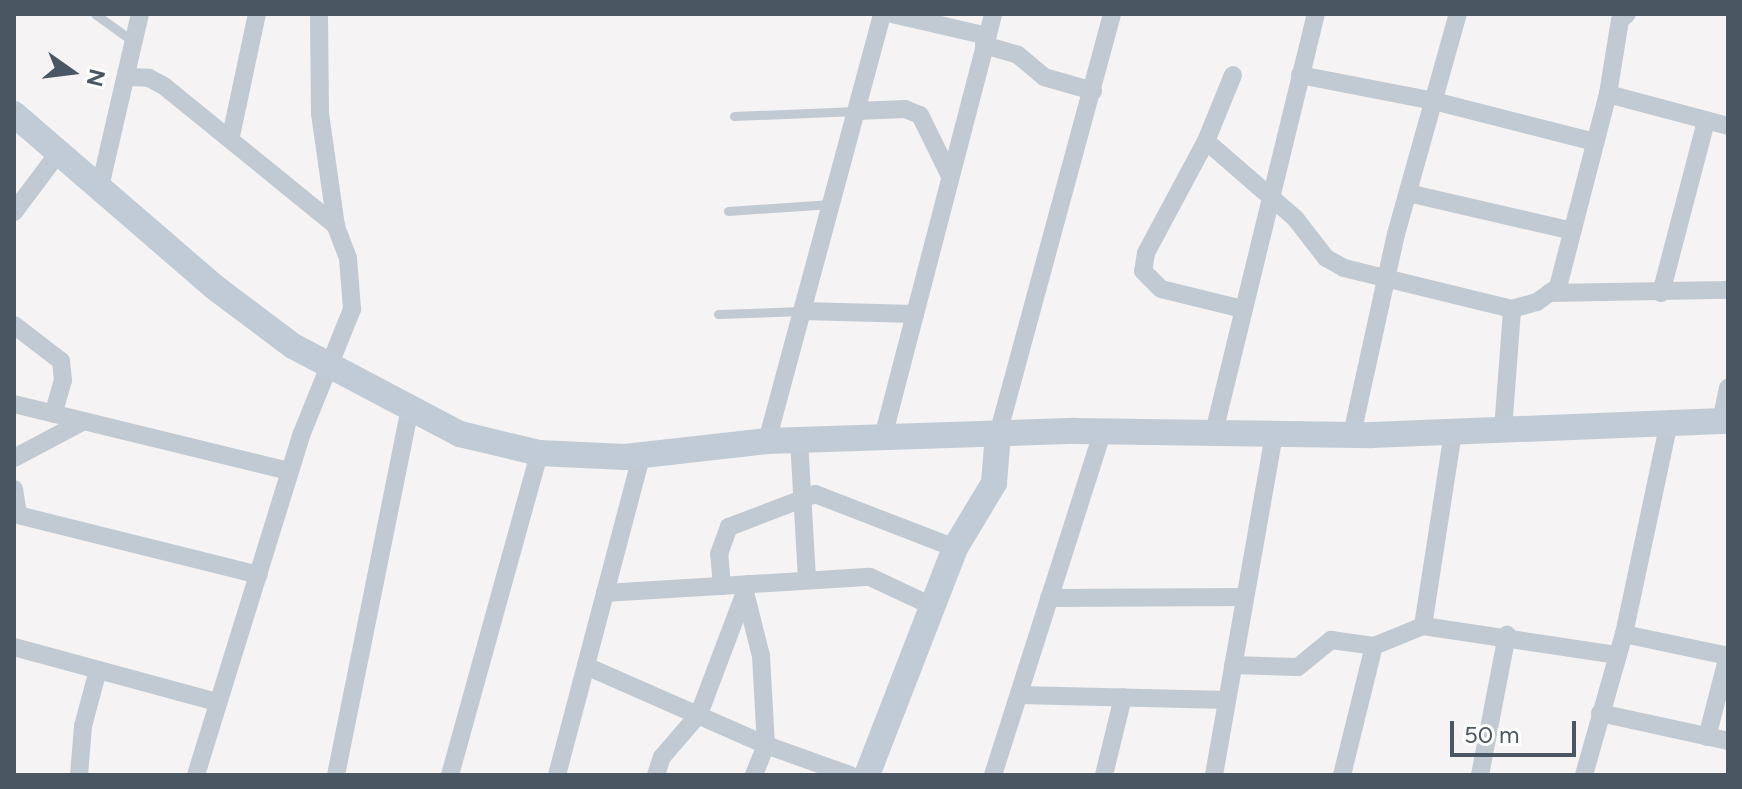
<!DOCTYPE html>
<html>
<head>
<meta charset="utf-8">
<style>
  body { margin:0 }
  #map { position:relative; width:1742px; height:789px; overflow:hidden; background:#f5f3f3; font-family:Figtree,sans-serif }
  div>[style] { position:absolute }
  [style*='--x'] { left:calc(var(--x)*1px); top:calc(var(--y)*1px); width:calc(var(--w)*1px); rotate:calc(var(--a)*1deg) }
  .lane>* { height:9px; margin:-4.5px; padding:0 4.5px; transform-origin:4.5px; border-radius:4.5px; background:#c1cad2 }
  .street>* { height:18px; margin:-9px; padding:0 9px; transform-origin:9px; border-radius:9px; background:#c1cad2 }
  .secondary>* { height:26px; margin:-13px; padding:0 13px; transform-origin:13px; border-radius:13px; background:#c1cbd6 }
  span { translate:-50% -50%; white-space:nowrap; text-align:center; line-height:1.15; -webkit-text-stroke:6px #fff; paint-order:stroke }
  .frame { position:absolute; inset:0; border:16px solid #4a5661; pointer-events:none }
  .north { position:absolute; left:32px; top:32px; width:80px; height:80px; -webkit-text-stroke:6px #fff; paint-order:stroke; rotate:104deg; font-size:22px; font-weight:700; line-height:32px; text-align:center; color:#4a5661 }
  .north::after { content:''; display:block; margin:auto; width:28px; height:36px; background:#4a5661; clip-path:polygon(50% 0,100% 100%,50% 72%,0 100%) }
  .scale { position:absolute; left:1450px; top:721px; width:126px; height:36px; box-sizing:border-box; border:4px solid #4a5661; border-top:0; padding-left:10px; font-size:24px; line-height:28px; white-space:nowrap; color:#4a5661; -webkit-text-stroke:6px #fff; paint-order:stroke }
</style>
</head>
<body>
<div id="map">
  <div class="lane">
    <div style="--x:95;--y:14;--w:48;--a:35.7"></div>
    <div style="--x:734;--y:116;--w:122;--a:-2.3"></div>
    <div style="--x:728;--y:211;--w:103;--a:-3.9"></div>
    <div style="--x:718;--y:314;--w:84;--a:-2"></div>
  </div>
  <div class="street">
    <div style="--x:892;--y:14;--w:98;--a:13"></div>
    <div style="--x:984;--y:45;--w:35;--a:16"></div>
    <div style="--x:1018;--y:55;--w:34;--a:40"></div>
    <div style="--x:1044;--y:77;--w:51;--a:15.9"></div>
    <div style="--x:1233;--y:75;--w:71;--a:112.2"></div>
    <div style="--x:1206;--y:141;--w:127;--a:118.2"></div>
    <div style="--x:1146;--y:253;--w:18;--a:99"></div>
    <div style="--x:1143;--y:271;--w:25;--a:45"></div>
    <div style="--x:1161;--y:289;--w:84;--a:13.7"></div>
    <div style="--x:1300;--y:75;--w:136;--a:11"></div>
    <div style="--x:1434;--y:101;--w:166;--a:14.3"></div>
    <div style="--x:126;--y:77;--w:23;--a:2"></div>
    <div style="--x:149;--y:78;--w:17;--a:28"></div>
    <div style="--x:164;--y:86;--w:222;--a:39.1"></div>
    <div style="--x:1608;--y:94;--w:124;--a:14.9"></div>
    <div style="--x:856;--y:111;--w:49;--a:-2.3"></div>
    <div style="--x:905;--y:109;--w:16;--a:22"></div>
    <div style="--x:920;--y:115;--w:68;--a:63.8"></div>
    <div style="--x:231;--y:136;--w:125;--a:-78"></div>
    <div style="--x:1206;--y:141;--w:118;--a:40.9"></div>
    <div style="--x:1295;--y:218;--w:51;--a:52.2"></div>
    <div style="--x:1326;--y:258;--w:21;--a:29"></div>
    <div style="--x:1344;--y:268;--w:173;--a:13.7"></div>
    <div style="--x:1512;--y:309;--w:26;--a:-16"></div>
    <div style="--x:1537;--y:302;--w:26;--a:-36"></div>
    <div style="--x:1558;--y:287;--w:199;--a:-75.5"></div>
    <div style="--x:1608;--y:94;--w:75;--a:-80.8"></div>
    <div style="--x:1620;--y:20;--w:9;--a:-41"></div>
    <div style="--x:100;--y:187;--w:178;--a:-77"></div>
    <div style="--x:1408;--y:193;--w:168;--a:13"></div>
    <div style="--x:14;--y:212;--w:75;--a:-53.1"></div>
    <div style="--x:1549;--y:293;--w:179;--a:-1"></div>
    <div style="--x:1661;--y:293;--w:178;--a:-75.3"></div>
    <div style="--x:802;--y:311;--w:113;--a:1.5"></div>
    <div style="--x:14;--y:325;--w:59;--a:37.5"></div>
    <div style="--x:61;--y:361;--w:19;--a:84"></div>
    <div style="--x:63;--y:380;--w:35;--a:106"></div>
    <div style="--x:14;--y:404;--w:283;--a:13.7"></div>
    <div style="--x:1721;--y:421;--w:34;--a:-78"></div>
    <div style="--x:1503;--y:430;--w:121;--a:-85.7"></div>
    <div style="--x:1214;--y:432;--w:430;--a:-76.3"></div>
    <div style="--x:998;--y:434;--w:435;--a:-74.8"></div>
    <div style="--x:1352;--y:434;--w:205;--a:-77.6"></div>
    <div style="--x:1396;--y:234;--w:229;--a:-74.3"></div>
    <div style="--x:883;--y:437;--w:437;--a:-75.4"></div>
    <div style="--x:799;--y:440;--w:140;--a:86.7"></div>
    <div style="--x:767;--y:441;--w:442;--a:-74.9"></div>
    <div style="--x:14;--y:458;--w:77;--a:-27.9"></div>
    <div style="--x:14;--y:489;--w:26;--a:81"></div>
    <div style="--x:14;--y:514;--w:252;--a:14"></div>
    <div style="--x:722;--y:586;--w:32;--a:-95"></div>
    <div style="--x:719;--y:554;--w:29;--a:-70"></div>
    <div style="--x:729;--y:527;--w:92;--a:-21"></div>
    <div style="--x:815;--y:494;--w:150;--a:21.1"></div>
    <div style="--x:745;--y:592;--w:66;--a:76"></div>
    <div style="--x:761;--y:656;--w:89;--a:86.8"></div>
    <div style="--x:766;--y:745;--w:32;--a:112"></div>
    <div style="--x:605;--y:593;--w:265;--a:-3.5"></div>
    <div style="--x:870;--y:577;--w:68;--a:25.1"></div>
    <div style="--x:1049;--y:598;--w:196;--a:-0.3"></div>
    <div style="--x:1423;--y:626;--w:196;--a:-81.2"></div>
    <div style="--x:1624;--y:634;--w:106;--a:11.9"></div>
    <div style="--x:14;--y:647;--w:210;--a:15.2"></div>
    <div style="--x:1233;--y:665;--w:65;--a:1.8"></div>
    <div style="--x:1298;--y:667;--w:43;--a:-39.3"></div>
    <div style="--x:1331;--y:640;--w:43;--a:7.9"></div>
    <div style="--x:586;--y:666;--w:197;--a:23.7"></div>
    <div style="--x:766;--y:745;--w:89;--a:19.7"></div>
    <div style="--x:1019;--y:695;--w:208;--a:1.4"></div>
    <div style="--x:1600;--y:713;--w:131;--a:12.3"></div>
    <div style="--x:1707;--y:737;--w:84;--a:-75.5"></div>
    <div style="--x:79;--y:775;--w:49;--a:-85.3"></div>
    <div style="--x:83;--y:726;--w:58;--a:-75"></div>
    <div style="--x:196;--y:775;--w:358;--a:-72.8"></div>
    <div style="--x:302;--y:433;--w:134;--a:-68"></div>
    <div style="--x:352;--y:309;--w:51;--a:-94.5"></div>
    <div style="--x:348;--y:258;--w:34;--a:-111"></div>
    <div style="--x:336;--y:226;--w:114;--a:-98.1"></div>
    <div style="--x:320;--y:113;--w:99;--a:-90.6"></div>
    <div style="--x:336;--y:775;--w:373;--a:-78.6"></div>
    <div style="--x:450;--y:775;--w:334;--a:-74.5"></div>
    <div style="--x:557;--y:775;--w:330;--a:-75.2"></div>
    <div style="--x:656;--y:775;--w:19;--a:-72"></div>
    <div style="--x:662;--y:757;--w:57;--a:-49.3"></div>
    <div style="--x:699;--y:714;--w:139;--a:-69.3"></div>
    <div style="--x:993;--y:775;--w:361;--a:-72.3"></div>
    <div style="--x:1104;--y:775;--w:80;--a:-76.3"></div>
    <div style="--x:1214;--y:775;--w:347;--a:-80"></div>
    <div style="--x:1342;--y:775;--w:133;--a:-76.1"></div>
    <div style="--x:1374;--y:646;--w:53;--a:-22.2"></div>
    <div style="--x:1423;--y:626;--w:197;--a:8.5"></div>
    <div style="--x:1480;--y:775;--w:143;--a:-79.1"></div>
    <div style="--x:1584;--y:775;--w:147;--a:-74.2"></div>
    <div style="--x:1624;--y:634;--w:216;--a:-78"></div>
  </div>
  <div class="secondary">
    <div style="--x:14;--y:114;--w:263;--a:40.8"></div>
    <div style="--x:213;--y:286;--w:100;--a:36.9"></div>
    <div style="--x:293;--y:346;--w:189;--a:27.8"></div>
    <div style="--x:460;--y:434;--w:81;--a:13.5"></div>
    <div style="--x:539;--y:453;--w:86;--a:2.7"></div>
    <div style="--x:625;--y:457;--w:143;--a:-6.4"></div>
    <div style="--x:767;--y:441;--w:308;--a:-1.9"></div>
    <div style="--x:1075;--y:431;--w:297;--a:0.8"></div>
    <div style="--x:1372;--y:435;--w:356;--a:-2.3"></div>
    <div style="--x:867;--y:775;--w:243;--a:-68.8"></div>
    <div style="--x:955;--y:548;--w:76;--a:-59"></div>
    <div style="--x:994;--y:483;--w:49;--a:-85.3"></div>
  </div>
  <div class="frame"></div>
  <div class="north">N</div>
  <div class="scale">50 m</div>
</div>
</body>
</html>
